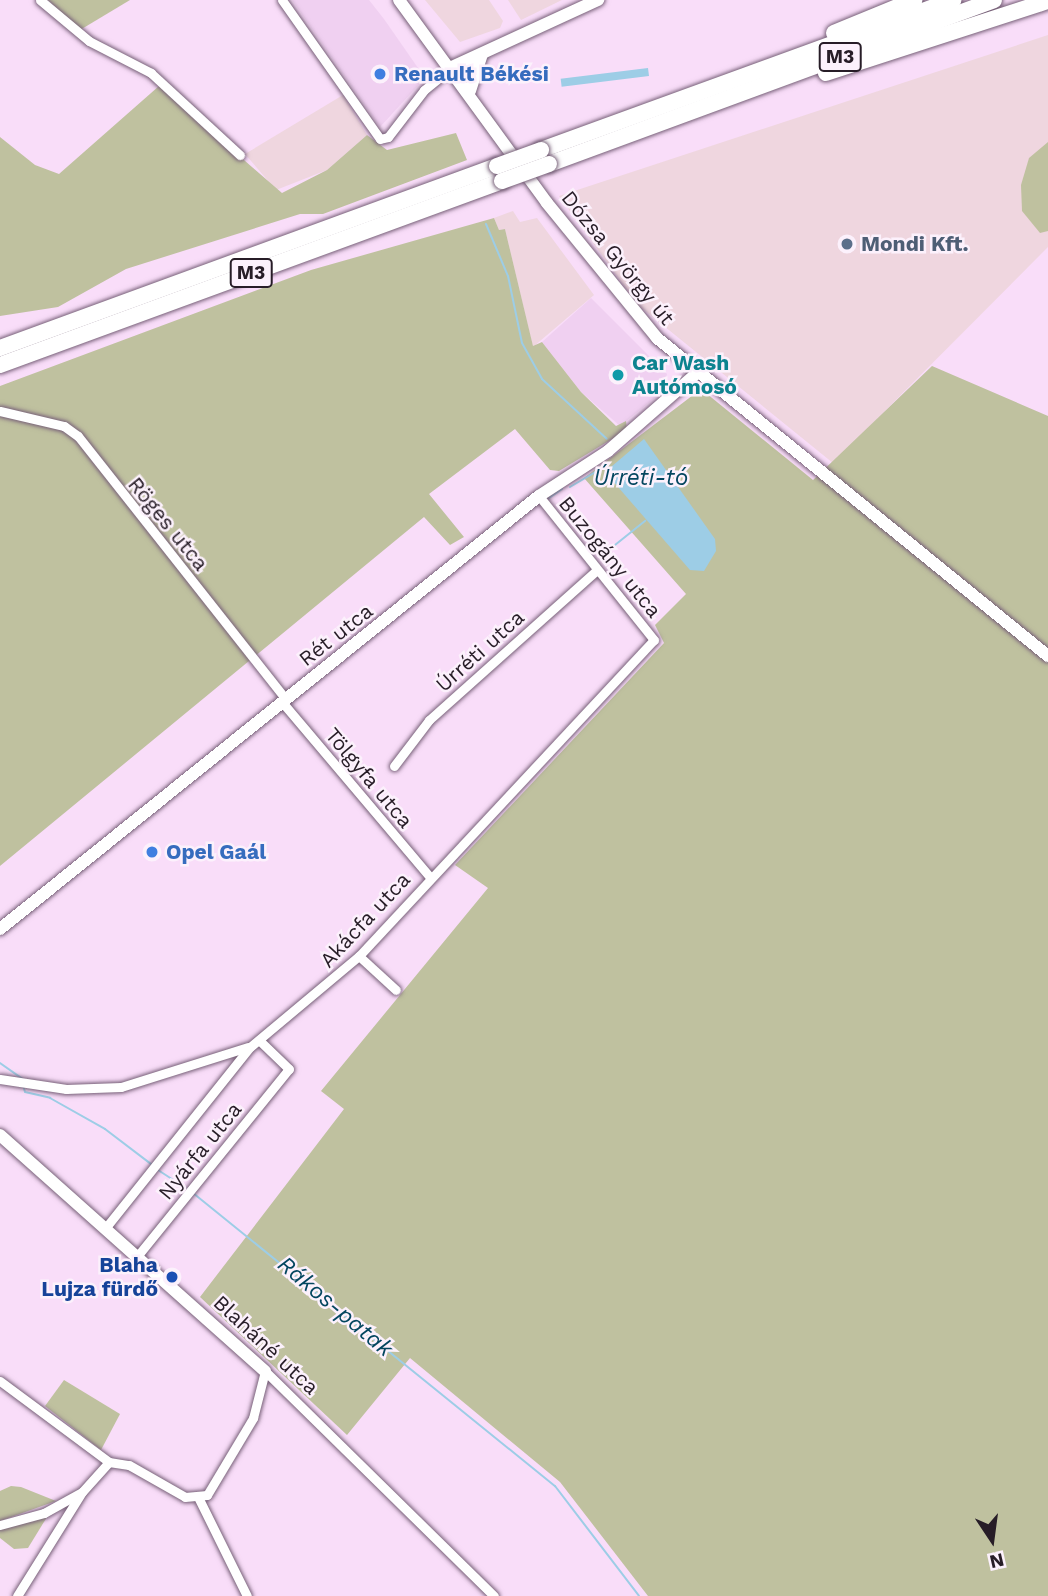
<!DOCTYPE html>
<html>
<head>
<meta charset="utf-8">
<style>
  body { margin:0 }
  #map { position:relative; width:1048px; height:1596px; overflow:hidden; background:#f9ddf9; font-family:"Work Sans",sans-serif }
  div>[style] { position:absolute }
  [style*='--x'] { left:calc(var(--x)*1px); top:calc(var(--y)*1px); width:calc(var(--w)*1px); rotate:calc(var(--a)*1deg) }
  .built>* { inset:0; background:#f0d0f1 }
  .industrial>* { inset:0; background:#efd6df }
  .green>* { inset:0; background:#bfc19f }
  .water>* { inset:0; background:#9dcde6; transform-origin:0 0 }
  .stream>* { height:2px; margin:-1px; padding:0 1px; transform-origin:1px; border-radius:1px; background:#9dcde6 }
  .roads { filter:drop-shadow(0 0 2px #776078) drop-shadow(0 0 2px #776078) }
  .street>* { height:9px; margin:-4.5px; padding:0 4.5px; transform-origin:4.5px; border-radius:4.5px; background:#fff }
  .secondary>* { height:12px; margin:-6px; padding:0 6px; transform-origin:6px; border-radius:6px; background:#fff }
  .highway>* { height:16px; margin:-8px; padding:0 8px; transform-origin:8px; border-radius:8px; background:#fff }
  .bridges { filter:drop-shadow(0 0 2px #776078) drop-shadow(0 0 2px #776078) }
  .highway-bridge>* { height:16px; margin:-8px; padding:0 8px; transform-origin:8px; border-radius:8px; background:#fff }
  .dots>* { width:19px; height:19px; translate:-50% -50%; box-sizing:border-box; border:4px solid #fcf1fc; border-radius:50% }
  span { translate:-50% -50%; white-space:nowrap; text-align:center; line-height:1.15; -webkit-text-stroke:5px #fcf1fc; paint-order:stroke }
  .shield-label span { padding:2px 5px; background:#fcf1fc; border:2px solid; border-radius:5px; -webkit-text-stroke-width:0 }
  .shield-label { font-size:19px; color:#271d27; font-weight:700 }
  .shop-label { font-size:21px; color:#366cbe; font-weight:700 }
  .left { translate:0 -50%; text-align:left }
  .service-label { font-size:21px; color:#4e5e75; font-weight:700 }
  .street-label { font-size:21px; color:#271d27 }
  .culture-label { font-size:21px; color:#0d838f; font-weight:700 }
  .transit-label { font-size:21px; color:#164399; font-weight:700 }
  .right { translate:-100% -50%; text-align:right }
  .water-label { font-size:23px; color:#03465f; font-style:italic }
  .north { position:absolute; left:957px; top:1505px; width:70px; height:70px; -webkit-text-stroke:5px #fcf1fc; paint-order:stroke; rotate:167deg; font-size:19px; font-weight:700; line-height:28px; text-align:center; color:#271d27 }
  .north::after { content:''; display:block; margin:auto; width:24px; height:32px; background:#271d27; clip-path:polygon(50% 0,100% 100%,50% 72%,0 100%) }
</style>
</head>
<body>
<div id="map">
  <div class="built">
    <div style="clip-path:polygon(292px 0,369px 0,384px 19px,425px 78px,380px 127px)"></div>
    <div style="clip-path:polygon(591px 298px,667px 374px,662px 392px,620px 426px,581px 392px,542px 342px)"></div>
  </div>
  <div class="industrial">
    <div style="clip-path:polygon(425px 0,489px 0,503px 21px,500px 28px,460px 42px)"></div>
    <div style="clip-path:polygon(508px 0,562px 0,521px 20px)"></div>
    <div style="clip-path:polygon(1048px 35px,1048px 247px,833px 463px,638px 305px,559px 196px)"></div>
    <div style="clip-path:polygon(343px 95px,367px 135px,327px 170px,276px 190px,245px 154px)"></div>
    <div style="clip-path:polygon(513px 211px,520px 222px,537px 218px,594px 295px,533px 347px,505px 229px,499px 230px,494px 218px)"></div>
  </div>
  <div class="green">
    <div style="clip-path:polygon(48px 0,130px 0,80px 30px)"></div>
    <div style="clip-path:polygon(159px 86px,282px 193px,327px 170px,367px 135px,387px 150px,456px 133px,467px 160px,323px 214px,300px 214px,126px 269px,58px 307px,0 316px,0 137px,35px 165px,59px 174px)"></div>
    <div style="clip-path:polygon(1048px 142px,1048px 231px,1040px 233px,1022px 211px,1021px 185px,1029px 158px)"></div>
    <div style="clip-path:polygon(494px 218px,499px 230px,505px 229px,533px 346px,542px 342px,581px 392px,616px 426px,626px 421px,627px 430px,559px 471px,550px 470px,515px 429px,429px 494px,464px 537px,450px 545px,424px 517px,0 866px,0 386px,311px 270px)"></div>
    <div style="clip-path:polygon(932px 366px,1048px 416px,1048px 1596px,648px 1596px,560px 1482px,410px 1358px,347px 1435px,200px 1297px,344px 1109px,321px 1091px,488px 888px,455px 865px,664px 643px,655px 625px,686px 594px,584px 478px,701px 389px,813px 480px)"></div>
    <div style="clip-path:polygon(64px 1380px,120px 1414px,101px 1450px,45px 1406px)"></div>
    <div style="clip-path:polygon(11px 1486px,21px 1487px,56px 1501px,0 1521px,0 1491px)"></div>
    <div style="clip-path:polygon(47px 1517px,28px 1548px,14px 1549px,0 1538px,0 1528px)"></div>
  </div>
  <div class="water">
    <div style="left:648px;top:68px;width:8px;height:88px;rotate:83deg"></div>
    <div style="clip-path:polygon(644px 439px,715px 539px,716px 551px,704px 571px,690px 570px,605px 472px)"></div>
  </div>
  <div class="stream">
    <div style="--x:486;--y:224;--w:56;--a:67.1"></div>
    <div style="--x:508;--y:276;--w:68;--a:78.2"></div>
    <div style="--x:522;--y:343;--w:41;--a:60.9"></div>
    <div style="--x:542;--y:379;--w:88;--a:42.7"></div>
    <div style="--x:570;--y:487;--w:43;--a:-30.7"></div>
    <div style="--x:549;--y:498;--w:16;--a:-35"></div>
    <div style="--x:600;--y:557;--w:58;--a:-38.7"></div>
    <div style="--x:0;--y:1063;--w:28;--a:35"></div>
    <div style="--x:23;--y:1085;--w:7;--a:74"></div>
    <div style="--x:25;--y:1092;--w:26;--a:13"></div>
    <div style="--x:50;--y:1098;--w:63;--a:29.4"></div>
    <div style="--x:105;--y:1129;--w:58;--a:37.3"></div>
    <div style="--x:158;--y:1170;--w:33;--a:33"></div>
    <div style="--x:193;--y:1193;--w:466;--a:39"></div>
    <div style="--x:555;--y:1486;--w:138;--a:52.6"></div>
  </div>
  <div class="roads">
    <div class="street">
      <div style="--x:40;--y:0;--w:64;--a:39.9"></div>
      <div style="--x:89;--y:41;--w:70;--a:27.3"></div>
      <div style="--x:151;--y:73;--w:121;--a:42.7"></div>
      <div style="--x:282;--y:0;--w:170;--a:54.8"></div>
      <div style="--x:380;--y:139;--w:8;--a:-14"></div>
      <div style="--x:388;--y:137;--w:59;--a:-52.5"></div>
      <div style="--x:424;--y:90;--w:36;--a:-39"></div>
      <div style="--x:0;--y:411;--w:66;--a:13.2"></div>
      <div style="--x:64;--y:426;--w:17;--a:36"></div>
      <div style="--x:78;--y:436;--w:335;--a:51.7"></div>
      <div style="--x:282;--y:702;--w:229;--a:49.8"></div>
      <div style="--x:394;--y:766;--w:58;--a:-52.7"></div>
      <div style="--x:429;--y:720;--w:225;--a:-41.8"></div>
      <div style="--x:359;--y:956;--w:50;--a:42.6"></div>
      <div style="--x:0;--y:1079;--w:67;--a:8.6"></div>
      <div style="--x:66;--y:1089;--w:55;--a:-2.1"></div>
      <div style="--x:121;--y:1087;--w:133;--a:-17.5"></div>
      <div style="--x:107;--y:1226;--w:229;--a:-51.4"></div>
      <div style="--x:250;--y:1047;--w:142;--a:-39.9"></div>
      <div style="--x:359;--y:956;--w:432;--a:-47"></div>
      <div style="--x:654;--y:640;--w:184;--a:-128.6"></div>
      <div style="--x:139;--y:1254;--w:238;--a:-51"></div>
      <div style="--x:289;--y:1069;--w:40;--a:-136"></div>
      <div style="--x:265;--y:1371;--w:321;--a:44.5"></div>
      <div style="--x:0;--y:1381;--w:136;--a:36.6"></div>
      <div style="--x:199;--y:1499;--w:108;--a:63.7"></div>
      <div style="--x:0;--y:1525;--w:46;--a:-15.3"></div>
      <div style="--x:44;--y:1513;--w:41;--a:-29.1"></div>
      <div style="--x:17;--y:1596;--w:123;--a:-58"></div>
      <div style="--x:82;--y:1492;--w:40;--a:-48"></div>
      <div style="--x:109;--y:1462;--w:20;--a:9"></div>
      <div style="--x:129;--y:1465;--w:64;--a:29.7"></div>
      <div style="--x:185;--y:1497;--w:22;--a:-5"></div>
      <div style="--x:207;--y:1495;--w:90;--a:-59.1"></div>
      <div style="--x:253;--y:1418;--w:49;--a:-75.7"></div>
    </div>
    <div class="secondary">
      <div style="--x:399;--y:0;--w:251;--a:53.9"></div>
      <div style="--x:547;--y:203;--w:174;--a:50.8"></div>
      <div style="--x:657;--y:338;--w:504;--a:39.12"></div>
      <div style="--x:452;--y:67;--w:161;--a:-24.7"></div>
      <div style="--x:470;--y:91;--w:38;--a:-72"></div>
      <div style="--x:0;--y:929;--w:691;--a:-38.78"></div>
      <div style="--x:539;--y:496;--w:82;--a:-33.1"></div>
      <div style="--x:608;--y:451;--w:118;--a:-41.2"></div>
      <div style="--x:0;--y:1135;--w:355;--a:41.7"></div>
    </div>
    <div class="highway">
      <div style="--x:834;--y:33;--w:87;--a:-22.4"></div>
      <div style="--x:826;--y:73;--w:233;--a:-18"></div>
      <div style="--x:541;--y:150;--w:439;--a:-20"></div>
      <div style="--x:549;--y:164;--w:474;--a:-20.2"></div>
      <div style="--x:0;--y:348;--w:529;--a:-20.11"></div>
      <div style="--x:0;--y:365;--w:535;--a:-20.13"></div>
    </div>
  </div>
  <div class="bridges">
    <div class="highway-bridge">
      <div style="--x:497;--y:166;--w:47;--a:-20"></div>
      <div style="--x:502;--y:181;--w:50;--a:-19.9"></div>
    </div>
  </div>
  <div class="dots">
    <div style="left:380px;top:74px;background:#3f7fe0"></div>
    <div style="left:847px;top:244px;background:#5c6f8a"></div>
    <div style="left:618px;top:375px;background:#0f9aa8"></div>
    <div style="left:152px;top:852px;background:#3f7fe0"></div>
    <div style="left:172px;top:1277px;background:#1a4fb4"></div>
  </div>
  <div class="shield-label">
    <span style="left:840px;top:57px">M3</span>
    <span style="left:251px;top:273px">M3</span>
  </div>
  <div class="shop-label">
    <span class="left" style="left:394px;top:74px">Renault Békési</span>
    <span class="left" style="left:166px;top:852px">Opel Gaál</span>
  </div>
  <div class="service-label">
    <span class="left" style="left:861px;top:244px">Mondi Kft.</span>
  </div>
  <div class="street-label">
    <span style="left:618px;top:258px;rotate:51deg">Dózsa György út</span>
    <span style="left:168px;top:524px;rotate:51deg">Röges utca</span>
    <span style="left:610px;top:557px;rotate:51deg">Buzogány utca</span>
    <span style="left:336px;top:635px;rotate:-38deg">Rét utca</span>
    <span style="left:480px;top:651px;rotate:-42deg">Úrréti utca</span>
    <span style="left:369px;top:778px;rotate:50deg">Tölgyfa utca</span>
    <span style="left:365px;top:920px;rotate:-47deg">Akácfa utca</span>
    <span style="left:200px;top:1151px;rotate:-51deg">Nyárfa utca</span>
    <span style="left:266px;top:1345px;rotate:43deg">Blaháné utca</span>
  </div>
  <div class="culture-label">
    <span class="left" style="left:632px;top:375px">Car Wash<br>Autómosó</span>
  </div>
  <div class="transit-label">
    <span class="right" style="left:158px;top:1277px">Blaha<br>Lujza fürdő</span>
  </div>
  <div class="water-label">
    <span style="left:641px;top:478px">Úrréti-tó</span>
    <span style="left:335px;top:1307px;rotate:40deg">Rákos-patak</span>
  </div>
  <div class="north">N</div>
</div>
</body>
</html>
